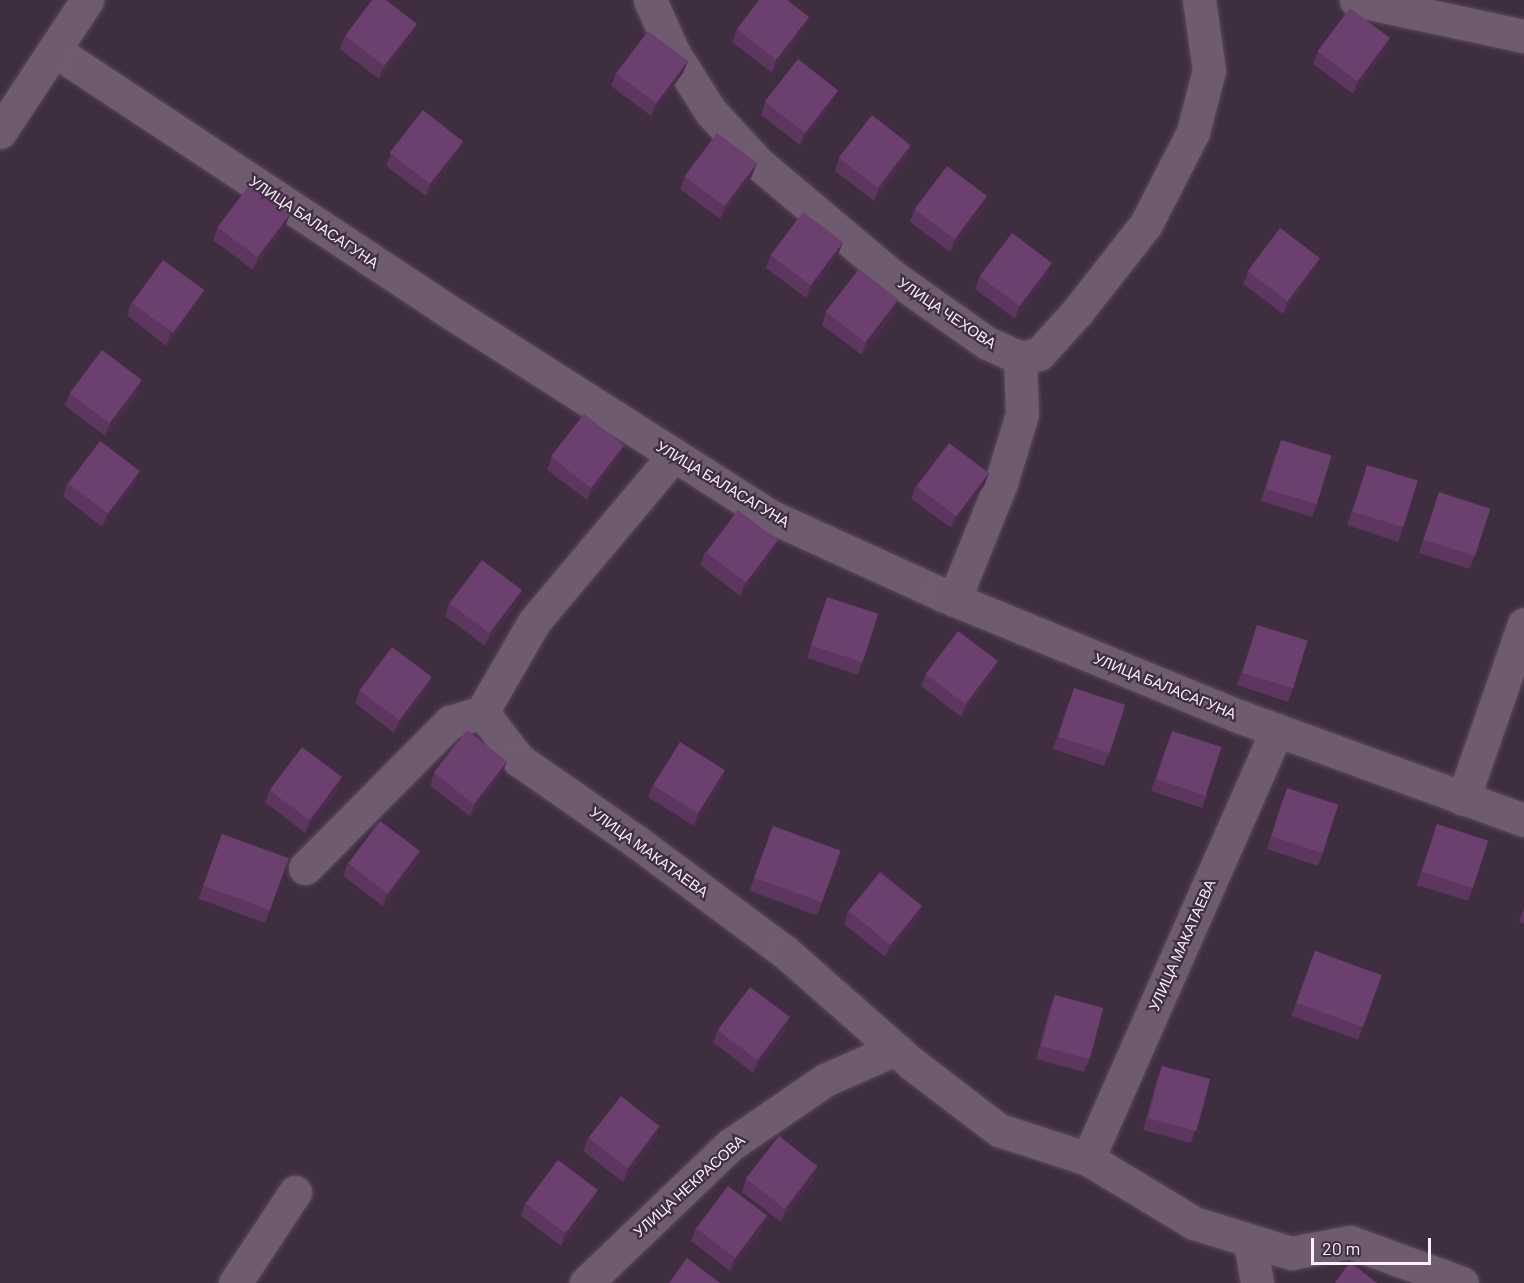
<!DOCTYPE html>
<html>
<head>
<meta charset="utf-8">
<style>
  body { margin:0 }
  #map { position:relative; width:1524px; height:1283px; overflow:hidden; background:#3f2d40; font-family:Barlow,sans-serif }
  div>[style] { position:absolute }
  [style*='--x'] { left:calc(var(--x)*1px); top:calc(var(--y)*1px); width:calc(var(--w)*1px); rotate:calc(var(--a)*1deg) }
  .roads { filter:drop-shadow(0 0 2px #59495a) drop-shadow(0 0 2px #59495a) }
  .minor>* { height:33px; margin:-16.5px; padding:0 16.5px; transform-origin:16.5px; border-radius:16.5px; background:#6f5b70 }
  .tertiary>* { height:33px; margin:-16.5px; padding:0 16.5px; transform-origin:16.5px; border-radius:16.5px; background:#6f5b70 }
  .wall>* { inset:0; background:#5c365f; transform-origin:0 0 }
  .shaded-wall>* { inset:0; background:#4b2c4d }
  .building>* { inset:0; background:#6b3f6e; transform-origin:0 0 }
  span { translate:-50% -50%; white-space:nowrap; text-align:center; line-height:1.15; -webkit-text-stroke:4.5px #3f2d40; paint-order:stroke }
  .street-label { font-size:15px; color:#fbeffb }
  .scale { position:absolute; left:1311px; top:1238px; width:120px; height:27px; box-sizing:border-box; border:3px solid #fbeffb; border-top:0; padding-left:8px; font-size:18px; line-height:21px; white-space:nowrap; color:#fbeffb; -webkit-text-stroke:4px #3f2d40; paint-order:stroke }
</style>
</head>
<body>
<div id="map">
  <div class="roads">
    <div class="minor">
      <div style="--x:650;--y:0;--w:57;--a:66.1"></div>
      <div style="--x:673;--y:52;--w:71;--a:57.7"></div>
      <div style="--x:711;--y:112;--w:69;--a:47.3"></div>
      <div style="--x:758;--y:163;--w:175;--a:40.1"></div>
      <div style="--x:892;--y:276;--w:116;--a:35.2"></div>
      <div style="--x:987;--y:343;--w:36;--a:24"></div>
      <div style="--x:1020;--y:358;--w:19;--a:-12"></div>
      <div style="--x:1039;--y:354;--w:57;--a:-47.9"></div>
      <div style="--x:1077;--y:312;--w:112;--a:-51.9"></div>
      <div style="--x:1146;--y:224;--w:103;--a:-62.9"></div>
      <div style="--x:1193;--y:132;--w:64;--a:-75.5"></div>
      <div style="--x:1209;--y:70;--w:71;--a:-98.1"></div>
      <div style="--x:1356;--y:0;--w:172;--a:12.1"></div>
      <div style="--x:54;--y:50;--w:465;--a:33.5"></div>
      <div style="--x:442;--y:307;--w:391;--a:32.5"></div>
      <div style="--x:772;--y:517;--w:188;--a:24.5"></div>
      <div style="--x:943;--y:595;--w:322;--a:22.3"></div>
      <div style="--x:1241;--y:717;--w:301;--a:20"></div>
      <div style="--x:674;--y:455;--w:218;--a:130"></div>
      <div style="--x:534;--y:622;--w:104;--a:120"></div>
      <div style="--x:482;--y:712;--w:61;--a:52.4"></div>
      <div style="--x:519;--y:760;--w:144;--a:34.8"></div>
      <div style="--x:637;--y:842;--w:183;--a:36.6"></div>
      <div style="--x:784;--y:951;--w:169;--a:41.4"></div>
      <div style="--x:911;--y:1063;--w:111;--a:37.3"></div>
      <div style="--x:999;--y:1130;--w:94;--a:18"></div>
      <div style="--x:954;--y:600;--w:126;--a:-68.1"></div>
      <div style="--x:1001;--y:483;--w:72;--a:-73.1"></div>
      <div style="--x:1022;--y:414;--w:56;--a:-92"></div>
      <div style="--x:1277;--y:730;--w:469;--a:113.8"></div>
      <div style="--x:1088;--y:1159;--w:124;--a:31.1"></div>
      <div style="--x:1194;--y:1223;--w:102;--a:17.2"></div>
      <div style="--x:1291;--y:1253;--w:60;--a:-10.6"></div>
      <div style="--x:1350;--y:1242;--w:119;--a:20.1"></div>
      <div style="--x:1463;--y:799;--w:185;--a:-70.8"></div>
      <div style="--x:305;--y:868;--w:206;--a:-45.2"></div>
      <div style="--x:450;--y:722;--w:34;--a:-17"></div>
      <div style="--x:1250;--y:1241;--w:43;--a:80.5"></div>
      <div style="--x:235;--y:1283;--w:109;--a:-56.6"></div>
      <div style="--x:586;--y:1283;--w:199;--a:-43.8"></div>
      <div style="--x:730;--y:1145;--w:115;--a:-34.4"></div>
      <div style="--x:825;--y:1080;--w:77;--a:-23.9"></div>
    </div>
    <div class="tertiary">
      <div style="--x:0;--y:132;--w:158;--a:-56.6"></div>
    </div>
  </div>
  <div class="wall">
    <div style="clip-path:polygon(809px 17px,804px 30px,772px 73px,732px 42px,737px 29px)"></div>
    <div style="clip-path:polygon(417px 24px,412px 36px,379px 79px,340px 49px,345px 36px)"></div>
    <div style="clip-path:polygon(1390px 38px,1385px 51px,1353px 94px,1313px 64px,1318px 51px)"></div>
    <div style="clip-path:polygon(688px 61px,683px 73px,651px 116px,611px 86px,616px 73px)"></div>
    <div style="clip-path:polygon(765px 102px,833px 103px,800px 145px,761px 115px)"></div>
    <div style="clip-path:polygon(911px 145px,906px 158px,874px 201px,835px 171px,839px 158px)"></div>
    <div style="clip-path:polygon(391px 153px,458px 153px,426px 196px,386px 166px)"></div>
    <div style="clip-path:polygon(685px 176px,752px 176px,720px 219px,680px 189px)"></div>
    <div style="clip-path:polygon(987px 196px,983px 209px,950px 252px,910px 222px,915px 209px)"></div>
    <div style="clip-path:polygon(290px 214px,285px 227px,253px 270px,213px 240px,218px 227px)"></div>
    <div style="clip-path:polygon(771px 255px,838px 255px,806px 298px,766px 268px)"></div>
    <div style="clip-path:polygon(1320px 258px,1315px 271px,1283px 314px,1243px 284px,1248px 271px)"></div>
    <div style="clip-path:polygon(1052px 263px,1047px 276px,1015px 319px,975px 289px,980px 276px)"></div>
    <div style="clip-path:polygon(131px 302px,199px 303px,166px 346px,127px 315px)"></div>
    <div style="clip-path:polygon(826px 312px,894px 313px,862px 355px,822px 325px)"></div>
    <div style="clip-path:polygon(70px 393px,138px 393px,105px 436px,65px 406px)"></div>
    <div style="clip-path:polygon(1276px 453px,1317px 504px,1312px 517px,1261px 501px)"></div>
    <div style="clip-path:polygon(552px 457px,619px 458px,587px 500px,547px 470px)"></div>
    <div style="clip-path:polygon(989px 473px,984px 486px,951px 528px,911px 499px,916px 486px)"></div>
    <div style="clip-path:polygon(1363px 478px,1403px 529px,1398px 542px,1347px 525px)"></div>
    <div style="clip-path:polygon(67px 483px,135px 484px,102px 527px,63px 496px)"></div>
    <div style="clip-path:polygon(1439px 492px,1474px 557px,1470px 569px,1419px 553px)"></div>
    <div style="clip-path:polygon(705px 552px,773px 553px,740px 596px,700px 565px)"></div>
    <div style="clip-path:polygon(522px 590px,517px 603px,485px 646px,445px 616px,449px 603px)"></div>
    <div style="clip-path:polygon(822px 610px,862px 662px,858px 675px,807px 658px)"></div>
    <div style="clip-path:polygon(1253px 638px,1293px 689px,1288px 702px,1237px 685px)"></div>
    <div style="clip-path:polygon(998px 661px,993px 674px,961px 717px,921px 686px,926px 674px)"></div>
    <div style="clip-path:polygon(360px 690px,427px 690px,394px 733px,355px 703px)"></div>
    <div style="clip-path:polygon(1069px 701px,1109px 753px,1104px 766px,1053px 749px)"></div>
    <div style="clip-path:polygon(1167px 744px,1207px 795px,1202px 808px,1151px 791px)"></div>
    <div style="clip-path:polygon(507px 761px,502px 774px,470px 816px,430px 786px,434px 773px)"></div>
    <div style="clip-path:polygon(725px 770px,721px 783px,694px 826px,648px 797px,653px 785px)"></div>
    <div style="clip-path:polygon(342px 777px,338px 790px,305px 833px,265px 802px,270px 790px)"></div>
    <div style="clip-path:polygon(1282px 801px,1323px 853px,1318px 866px,1267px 849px)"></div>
    <div style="clip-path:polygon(1437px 824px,1473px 888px,1468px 901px,1417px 885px)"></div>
    <div style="left:773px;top:826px;width:72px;height:69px;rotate:20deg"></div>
    <div style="left:222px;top:834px;width:71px;height:69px;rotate:20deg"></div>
    <div style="clip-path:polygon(348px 863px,416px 864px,383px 906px,343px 876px)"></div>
    <div style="clip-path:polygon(1524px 908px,1524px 924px,1519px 922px)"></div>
    <div style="clip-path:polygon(848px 911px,917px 919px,885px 957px,844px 924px)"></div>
    <div style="left:1315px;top:951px;width:71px;height:69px;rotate:20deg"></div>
    <div style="clip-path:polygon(1055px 995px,1089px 1060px,1084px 1072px,1036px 1059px,1050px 1007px)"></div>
    <div style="clip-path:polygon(718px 1030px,786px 1030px,753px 1073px,713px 1042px)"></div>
    <div style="clip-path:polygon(1162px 1066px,1195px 1130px,1191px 1143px,1143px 1130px,1157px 1079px)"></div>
    <div style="clip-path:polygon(588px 1138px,656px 1139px,623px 1182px,583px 1151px)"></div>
    <div style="clip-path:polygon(746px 1179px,814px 1179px,781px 1222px,742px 1192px)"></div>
    <div style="clip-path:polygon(525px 1203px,593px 1203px,561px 1246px,521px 1216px)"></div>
    <div style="clip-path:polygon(696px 1228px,763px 1228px,730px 1271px,691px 1241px)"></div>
  </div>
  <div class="shaded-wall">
    <div style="clip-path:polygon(809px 17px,804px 30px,772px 73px,776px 60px)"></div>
    <div style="clip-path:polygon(417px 24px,412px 36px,379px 79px,384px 66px)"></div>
    <div style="clip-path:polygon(1390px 38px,1385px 51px,1353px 94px,1358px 81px)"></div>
    <div style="clip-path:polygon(688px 61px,683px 73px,651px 116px,656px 103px)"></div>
    <div style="clip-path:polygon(838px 90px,833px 103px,800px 145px,805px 132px)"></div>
    <div style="clip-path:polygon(463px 141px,458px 153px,426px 196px,430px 183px)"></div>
    <div style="clip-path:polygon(911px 145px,906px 158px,874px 201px,879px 188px)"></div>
    <div style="clip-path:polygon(757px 163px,752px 176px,720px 219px,725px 206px)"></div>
    <div style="clip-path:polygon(987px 196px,983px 209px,950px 252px,955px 239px)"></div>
    <div style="clip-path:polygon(290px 214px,285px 227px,253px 270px,258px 257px)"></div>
    <div style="clip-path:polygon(843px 242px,838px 255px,806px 298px,811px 285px)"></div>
    <div style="clip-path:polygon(1320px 258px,1315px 271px,1283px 314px,1288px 301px)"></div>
    <div style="clip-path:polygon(1052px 263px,1047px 276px,1015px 319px,1019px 306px)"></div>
    <div style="clip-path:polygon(204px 290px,199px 303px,166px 346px,171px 333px)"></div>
    <div style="clip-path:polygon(898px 300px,894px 313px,862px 355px,866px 342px)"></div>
    <div style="clip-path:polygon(142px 380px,138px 393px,105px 436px,110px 423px)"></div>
    <div style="clip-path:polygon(624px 445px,619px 458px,587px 500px,592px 487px)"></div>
    <div style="clip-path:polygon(140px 471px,135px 484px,102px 527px,107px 514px)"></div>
    <div style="clip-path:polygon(989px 473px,984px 486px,951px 528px,956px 515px)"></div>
    <div style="clip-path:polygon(778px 540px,773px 553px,740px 596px,745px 583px)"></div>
    <div style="clip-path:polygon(522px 590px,517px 603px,485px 646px,490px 633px)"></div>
    <div style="clip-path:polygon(998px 661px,993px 674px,961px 717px,966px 704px)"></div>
    <div style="clip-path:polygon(432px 677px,427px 690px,394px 733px,399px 720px)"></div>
    <div style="clip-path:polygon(507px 761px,502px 774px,470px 816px,475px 803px)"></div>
    <div style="clip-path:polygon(725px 770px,721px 783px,694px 826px,698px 813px)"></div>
    <div style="clip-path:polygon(342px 777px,338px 790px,305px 833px,310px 820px)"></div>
    <div style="clip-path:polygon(420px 851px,416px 864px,383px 906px,387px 893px)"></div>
    <div style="clip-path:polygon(922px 906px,917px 919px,885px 957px,890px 945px)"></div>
    <div style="clip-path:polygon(790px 1017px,786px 1030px,753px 1073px,758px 1060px)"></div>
    <div style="clip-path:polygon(660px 1126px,656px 1139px,623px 1182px,628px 1169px)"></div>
    <div style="clip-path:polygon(818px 1166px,814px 1179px,781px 1222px,786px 1209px)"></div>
    <div style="clip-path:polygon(598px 1190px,593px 1203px,561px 1246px,565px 1233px)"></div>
    <div style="clip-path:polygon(767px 1215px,763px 1228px,730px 1271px,735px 1258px)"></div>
  </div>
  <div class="building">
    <div style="clip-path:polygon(372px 0,386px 0,417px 24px,384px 66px,345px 36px)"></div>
    <div style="clip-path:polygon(759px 0,787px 0,809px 17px,776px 60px,737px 29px)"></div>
    <div style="left:1350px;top:8px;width:50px;height:54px;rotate:37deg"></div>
    <div style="left:648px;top:31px;width:50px;height:53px;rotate:37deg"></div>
    <div style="left:798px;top:59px;width:51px;height:54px;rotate:38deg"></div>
    <div style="left:423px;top:110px;width:51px;height:54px;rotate:38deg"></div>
    <div style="left:872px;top:115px;width:49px;height:54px;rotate:38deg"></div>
    <div style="left:717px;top:133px;width:50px;height:54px;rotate:37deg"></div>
    <div style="left:947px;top:166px;width:50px;height:54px;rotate:37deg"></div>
    <div style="left:250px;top:184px;width:50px;height:54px;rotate:37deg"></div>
    <div style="left:803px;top:212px;width:50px;height:54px;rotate:37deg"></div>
    <div style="left:1280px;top:228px;width:50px;height:54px;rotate:37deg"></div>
    <div style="left:1012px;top:233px;width:50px;height:54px;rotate:37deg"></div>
    <div style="left:163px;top:260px;width:51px;height:53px;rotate:36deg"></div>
    <div style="left:859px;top:269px;width:50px;height:54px;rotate:38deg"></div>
    <div style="left:102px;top:350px;width:50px;height:54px;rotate:37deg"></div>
    <div style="left:584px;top:414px;width:51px;height:54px;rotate:38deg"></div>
    <div style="left:1281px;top:440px;width:53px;height:51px;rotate:17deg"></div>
    <div style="left:100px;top:441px;width:50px;height:53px;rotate:37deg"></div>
    <div style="left:949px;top:443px;width:50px;height:54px;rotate:37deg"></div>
    <div style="left:1367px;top:465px;width:53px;height:49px;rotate:17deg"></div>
    <div style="left:1439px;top:492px;width:54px;height:50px;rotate:18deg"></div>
    <div style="left:738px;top:510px;width:50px;height:53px;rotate:37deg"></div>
    <div style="left:482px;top:560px;width:50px;height:54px;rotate:37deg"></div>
    <div style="left:827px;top:597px;width:54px;height:51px;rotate:18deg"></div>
    <div style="left:1257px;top:625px;width:53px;height:50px;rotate:17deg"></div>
    <div style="left:958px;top:631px;width:50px;height:54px;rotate:37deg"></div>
    <div style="left:392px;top:647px;width:50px;height:54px;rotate:37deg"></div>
    <div style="left:1074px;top:688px;width:54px;height:51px;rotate:18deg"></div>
    <div style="left:467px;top:730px;width:51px;height:54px;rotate:38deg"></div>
    <div style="left:1172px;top:731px;width:52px;height:51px;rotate:18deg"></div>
    <div style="left:680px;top:742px;width:53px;height:51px;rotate:32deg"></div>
    <div style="left:302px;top:747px;width:50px;height:54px;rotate:37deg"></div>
    <div style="left:1287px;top:788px;width:54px;height:51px;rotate:18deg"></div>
    <div style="left:380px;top:821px;width:50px;height:53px;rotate:37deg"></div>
    <div style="left:1437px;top:824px;width:54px;height:50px;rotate:18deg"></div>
    <div style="left:773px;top:826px;width:72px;height:55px;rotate:20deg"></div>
    <div style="left:222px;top:834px;width:71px;height:55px;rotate:20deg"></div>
    <div style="left:880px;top:872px;width:54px;height:50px;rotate:39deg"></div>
    <div style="left:1315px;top:951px;width:71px;height:55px;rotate:20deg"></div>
    <div style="left:750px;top:987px;width:50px;height:54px;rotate:37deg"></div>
    <div style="left:1055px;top:995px;width:50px;height:53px;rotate:15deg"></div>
    <div style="left:1162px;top:1066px;width:50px;height:54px;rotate:15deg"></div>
    <div style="left:621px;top:1096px;width:49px;height:53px;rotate:38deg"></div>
    <div style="left:779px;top:1136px;width:49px;height:54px;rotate:38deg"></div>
    <div style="left:558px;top:1160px;width:50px;height:54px;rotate:37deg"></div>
    <div style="left:728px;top:1186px;width:49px;height:53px;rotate:37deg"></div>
    <div style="clip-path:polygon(687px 1258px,720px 1283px,669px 1283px)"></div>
    <div style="clip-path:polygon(1350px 1262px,1377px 1283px,1335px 1283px)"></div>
  </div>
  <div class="street-label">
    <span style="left:314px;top:222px;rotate:34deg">УЛИЦА БАЛАСАГУНА</span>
    <span style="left:947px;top:313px;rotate:34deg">УЛИЦА ЧЕХОВА</span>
    <span style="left:723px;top:484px;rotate:31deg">УЛИЦА БАЛАСАГУНА</span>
    <span style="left:1165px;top:686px;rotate:22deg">УЛИЦА БАЛАСАГУНА</span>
    <span style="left:649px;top:852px;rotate:36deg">УЛИЦА МАКАТАЕВА</span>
    <span style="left:1182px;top:945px;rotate:-66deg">УЛИЦА МАКАТАЕВА</span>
    <span style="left:689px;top:1186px;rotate:-42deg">УЛИЦА НЕКРАСОВА</span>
  </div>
  <div class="scale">20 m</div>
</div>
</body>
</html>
